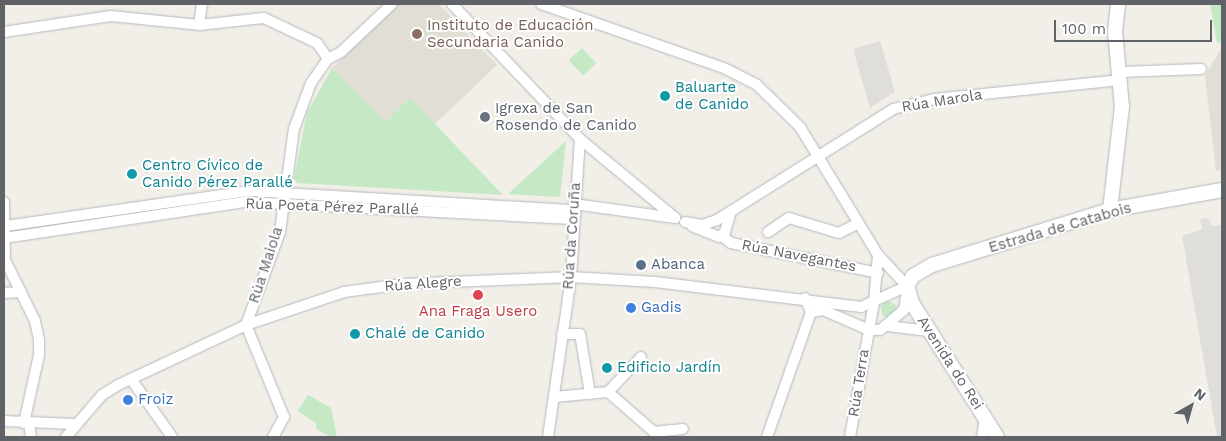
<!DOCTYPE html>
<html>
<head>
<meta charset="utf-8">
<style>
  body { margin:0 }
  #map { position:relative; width:1226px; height:441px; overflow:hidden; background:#f1efe8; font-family:"Work Sans",sans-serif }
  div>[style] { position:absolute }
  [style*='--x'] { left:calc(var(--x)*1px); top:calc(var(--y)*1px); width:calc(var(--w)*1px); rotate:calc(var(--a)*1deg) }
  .industrial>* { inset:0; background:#e0deda }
  .education>* { inset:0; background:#e1ded6 }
  .green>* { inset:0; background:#c5e8c5; transform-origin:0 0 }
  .round { border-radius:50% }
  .roads { filter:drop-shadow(0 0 1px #b5b8bc) drop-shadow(0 0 1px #b5b8bc) }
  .street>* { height:10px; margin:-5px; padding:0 5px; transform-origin:5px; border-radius:5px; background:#fff }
  .secondary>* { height:14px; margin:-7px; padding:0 7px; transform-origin:7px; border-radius:7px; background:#fff }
  .dots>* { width:14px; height:14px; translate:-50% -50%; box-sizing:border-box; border:2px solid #fff; border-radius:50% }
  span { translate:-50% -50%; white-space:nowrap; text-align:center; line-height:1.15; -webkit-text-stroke:4px #fff; paint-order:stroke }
  .education-label { font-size:15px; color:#785e54 }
  .left { translate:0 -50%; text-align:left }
  .culture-label { font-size:15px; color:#0d838f }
  .street-label { font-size:15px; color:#5f6368 }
  .worship-label { font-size:15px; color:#5b616d }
  .service-label { font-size:15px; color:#4e5e75 }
  .shop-label { font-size:15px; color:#366cbe }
  .health-label { font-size:15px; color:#be3a42 }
  .frame { position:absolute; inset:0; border:5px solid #5f6368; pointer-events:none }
  .north { position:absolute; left:1166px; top:381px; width:50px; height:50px; -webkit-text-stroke:4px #fff; paint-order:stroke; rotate:38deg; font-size:14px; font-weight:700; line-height:20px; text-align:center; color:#5f6368 }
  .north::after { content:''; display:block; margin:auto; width:18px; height:22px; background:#5f6368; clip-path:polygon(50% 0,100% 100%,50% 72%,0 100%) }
  .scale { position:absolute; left:1054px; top:20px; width:158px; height:22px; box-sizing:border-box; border:2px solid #5f6368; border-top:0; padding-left:6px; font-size:15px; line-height:18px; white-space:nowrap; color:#5f6368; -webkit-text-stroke:4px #fff; paint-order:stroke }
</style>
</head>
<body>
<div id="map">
  <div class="industrial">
    <div style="clip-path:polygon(880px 41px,895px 92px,870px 108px,853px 49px)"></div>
    <div style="clip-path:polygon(1208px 218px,1212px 226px,1222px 225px,1222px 437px,1217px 437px,1182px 236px,1202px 229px,1200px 219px)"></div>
  </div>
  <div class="education">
    <div style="clip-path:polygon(397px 4px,439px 4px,497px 65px,435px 124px,410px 98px,385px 122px,332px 68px)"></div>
    <div style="clip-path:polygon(1222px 47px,1222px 170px,1216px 171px,1205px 76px)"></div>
  </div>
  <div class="green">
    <div style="clip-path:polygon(1210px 4px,1222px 4px,1222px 42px,1217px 43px)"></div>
    <div style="left:582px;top:48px;width:21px;height:18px;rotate:47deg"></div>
    <div style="clip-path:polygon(332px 68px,385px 122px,410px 98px,503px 195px,297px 183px,294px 178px,307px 113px)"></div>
    <div style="clip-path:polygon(566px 141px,560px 197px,508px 194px)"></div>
    <div class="round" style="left:881px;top:302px;width:16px;height:16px"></div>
    <div style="clip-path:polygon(308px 395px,331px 408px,337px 437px,330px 437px,315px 428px,317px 424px,298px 411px)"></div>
  </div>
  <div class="roads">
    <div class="street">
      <div style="--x:452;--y:4;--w:186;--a:46.5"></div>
      <div style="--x:580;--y:139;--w:124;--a:39.7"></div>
      <div style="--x:541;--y:4;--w:194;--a:19.3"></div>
      <div style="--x:724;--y:68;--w:37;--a:27"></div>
      <div style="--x:757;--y:85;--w:60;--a:44.3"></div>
      <div style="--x:800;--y:127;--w:150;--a:58.6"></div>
      <div style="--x:878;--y:255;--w:42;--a:46.9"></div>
      <div style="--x:199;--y:25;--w:21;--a:-82"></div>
      <div style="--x:4;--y:32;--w:108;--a:-8.5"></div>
      <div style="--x:111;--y:16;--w:88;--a:5.8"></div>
      <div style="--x:199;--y:25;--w:65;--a:-6.1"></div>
      <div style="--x:264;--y:18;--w:59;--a:25.3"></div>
      <div style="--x:317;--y:43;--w:19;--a:55"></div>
      <div style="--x:1120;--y:72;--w:81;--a:-2.1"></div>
      <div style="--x:4;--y:202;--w:58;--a:89"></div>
      <div style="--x:5;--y:260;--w:68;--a:63.8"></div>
      <div style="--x:35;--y:321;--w:19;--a:78"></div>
      <div style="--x:39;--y:340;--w:15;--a:90"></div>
      <div style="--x:39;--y:355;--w:70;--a:102.4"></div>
      <div style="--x:574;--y:204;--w:102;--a:7.9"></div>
      <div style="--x:685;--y:222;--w:17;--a:10"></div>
      <div style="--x:702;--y:225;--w:16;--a:-18"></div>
      <div style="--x:717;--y:220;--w:208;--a:-32.2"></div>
      <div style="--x:893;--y:109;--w:42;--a:-13.7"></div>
      <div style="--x:934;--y:99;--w:188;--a:-5.8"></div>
      <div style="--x:6;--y:226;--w:246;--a:-8.2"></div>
      <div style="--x:250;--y:191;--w:324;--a:3.4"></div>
      <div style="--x:692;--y:226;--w:29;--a:22"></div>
      <div style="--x:719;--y:237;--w:8;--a:-40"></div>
      <div style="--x:725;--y:232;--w:22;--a:-74"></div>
      <div style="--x:768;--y:232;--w:25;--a:-34"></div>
      <div style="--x:789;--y:218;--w:52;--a:16.7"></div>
      <div style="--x:839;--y:233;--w:22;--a:-27"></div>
      <div style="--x:722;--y:236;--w:11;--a:38"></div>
      <div style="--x:731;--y:243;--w:150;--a:11.5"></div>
      <div style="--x:4;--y:238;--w:245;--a:-8.5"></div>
      <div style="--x:246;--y:202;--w:326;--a:3"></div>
      <div style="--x:4;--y:293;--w:17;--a:-3"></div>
      <div style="--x:811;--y:312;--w:12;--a:-9"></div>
      <div style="--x:823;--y:310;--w:50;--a:23.5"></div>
      <div style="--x:869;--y:330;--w:11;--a:0"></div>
      <div style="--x:880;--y:330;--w:31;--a:-40"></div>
      <div style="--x:904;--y:310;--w:18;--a:-81"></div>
      <div style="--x:888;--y:326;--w:41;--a:7"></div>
      <div style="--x:562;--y:334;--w:18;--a:0"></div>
      <div style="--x:580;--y:334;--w:61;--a:80.5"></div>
      <div style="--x:131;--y:379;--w:71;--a:54.7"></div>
      <div style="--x:608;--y:392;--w:48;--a:-46.7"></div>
      <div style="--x:554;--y:397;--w:54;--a:-5.3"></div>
      <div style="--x:608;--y:392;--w:61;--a:41"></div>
      <div style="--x:4;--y:421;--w:70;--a:2.5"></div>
      <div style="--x:29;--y:423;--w:14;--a:82"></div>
      <div style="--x:654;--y:432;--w:29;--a:-6"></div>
      <div style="--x:66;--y:437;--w:55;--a:-49.4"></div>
      <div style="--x:102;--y:395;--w:19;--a:-32"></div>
      <div style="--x:118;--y:385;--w:141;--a:-25.1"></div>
      <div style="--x:246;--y:325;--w:103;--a:-18.6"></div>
      <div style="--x:344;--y:292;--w:60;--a:-7.7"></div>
      <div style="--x:403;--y:284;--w:168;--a:-2.4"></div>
      <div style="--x:571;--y:277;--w:84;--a:3.4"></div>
      <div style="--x:655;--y:282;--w:208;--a:6.9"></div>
      <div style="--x:861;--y:307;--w:51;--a:-24.5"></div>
      <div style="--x:273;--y:437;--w:23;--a:-61"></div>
      <div style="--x:284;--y:417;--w:100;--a:-112.4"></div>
      <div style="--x:246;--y:325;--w:99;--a:-69.9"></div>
      <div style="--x:280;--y:232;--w:104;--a:-82.3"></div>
      <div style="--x:294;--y:129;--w:49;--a:-69.7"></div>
      <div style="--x:311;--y:83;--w:29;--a:-55"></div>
      <div style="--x:328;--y:59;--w:15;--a:-28"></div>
      <div style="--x:341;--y:52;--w:70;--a:-43.3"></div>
      <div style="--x:548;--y:437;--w:162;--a:-81.8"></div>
      <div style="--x:571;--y:277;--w:138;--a:-86.3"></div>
      <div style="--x:767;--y:437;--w:133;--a:-70.6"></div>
      <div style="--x:811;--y:312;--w:15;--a:-113"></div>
      <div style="--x:850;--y:437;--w:137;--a:-79.9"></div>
      <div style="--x:874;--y:302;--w:47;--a:-85.1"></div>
      <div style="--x:982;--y:437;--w:20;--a:-81"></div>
    </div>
    <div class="secondary">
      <div style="--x:1110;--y:210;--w:104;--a:-83.4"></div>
      <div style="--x:1122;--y:107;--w:75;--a:-95.3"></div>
      <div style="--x:1115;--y:32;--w:28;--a:-84"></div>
      <div style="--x:997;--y:437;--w:159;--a:-122.4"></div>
      <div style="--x:912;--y:303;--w:18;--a:-106"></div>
      <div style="--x:907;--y:286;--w:12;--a:-59"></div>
      <div style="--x:913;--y:276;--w:22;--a:-30"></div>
      <div style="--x:932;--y:265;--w:186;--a:-17.2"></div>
      <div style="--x:1110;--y:210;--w:114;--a:-10.1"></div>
    </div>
  </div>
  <div class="dots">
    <div style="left:417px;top:34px;background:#8d6e63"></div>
    <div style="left:665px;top:96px;background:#0f9aa8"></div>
    <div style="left:485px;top:117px;background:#6b7280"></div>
    <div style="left:132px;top:174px;background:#0f9aa8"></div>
    <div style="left:641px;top:265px;background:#5c6f8a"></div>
    <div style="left:478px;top:295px;background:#e0444e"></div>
    <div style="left:631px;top:308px;background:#3f7fe0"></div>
    <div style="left:355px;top:334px;background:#0f9aa8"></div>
    <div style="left:607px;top:368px;background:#0f9aa8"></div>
    <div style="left:128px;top:400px;background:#3f7fe0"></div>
  </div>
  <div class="education-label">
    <span class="left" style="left:427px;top:34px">Instituto de Educación<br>Secundaria Canido</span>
  </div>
  <div class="culture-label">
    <span class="left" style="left:675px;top:96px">Baluarte<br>de Canido</span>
    <span class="left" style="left:142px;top:174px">Centro Cívico de<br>Canido Pérez Parallé</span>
    <span class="left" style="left:365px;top:334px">Chalé de Canido</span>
    <span class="left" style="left:617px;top:368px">Edificio Jardín</span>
  </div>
  <div class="street-label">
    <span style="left:942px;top:101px;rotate:-9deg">Rúa Marola</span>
    <span style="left:332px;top:207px;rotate:2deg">Rúa Poeta Pérez Parallé</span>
    <span style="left:1060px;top:228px;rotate:-16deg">Estrada de Catabois</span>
    <span style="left:572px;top:236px;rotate:-86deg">Rúa da Coruña</span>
    <span style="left:799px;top:256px;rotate:11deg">Rúa Navegantes</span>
    <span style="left:266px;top:265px;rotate:-72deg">Rúa Maiola</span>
    <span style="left:423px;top:284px;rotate:-4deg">Rúa Alegre</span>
    <span style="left:950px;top:363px;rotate:57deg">Avenida do Rei</span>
    <span style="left:859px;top:383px;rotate:-81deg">Rúa Terra</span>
  </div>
  <div class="worship-label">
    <span class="left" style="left:495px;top:117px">Igrexa de San<br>Rosendo de Canido</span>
  </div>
  <div class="service-label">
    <span class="left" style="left:651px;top:265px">Abanca</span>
  </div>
  <div class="shop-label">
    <span class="left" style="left:641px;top:308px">Gadis</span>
    <span class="left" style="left:138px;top:400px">Froiz</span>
  </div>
  <div class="health-label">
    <span style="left:478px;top:312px">Ana Fraga Usero</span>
  </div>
  <div class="frame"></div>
  <div class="north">N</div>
  <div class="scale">100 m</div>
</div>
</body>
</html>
